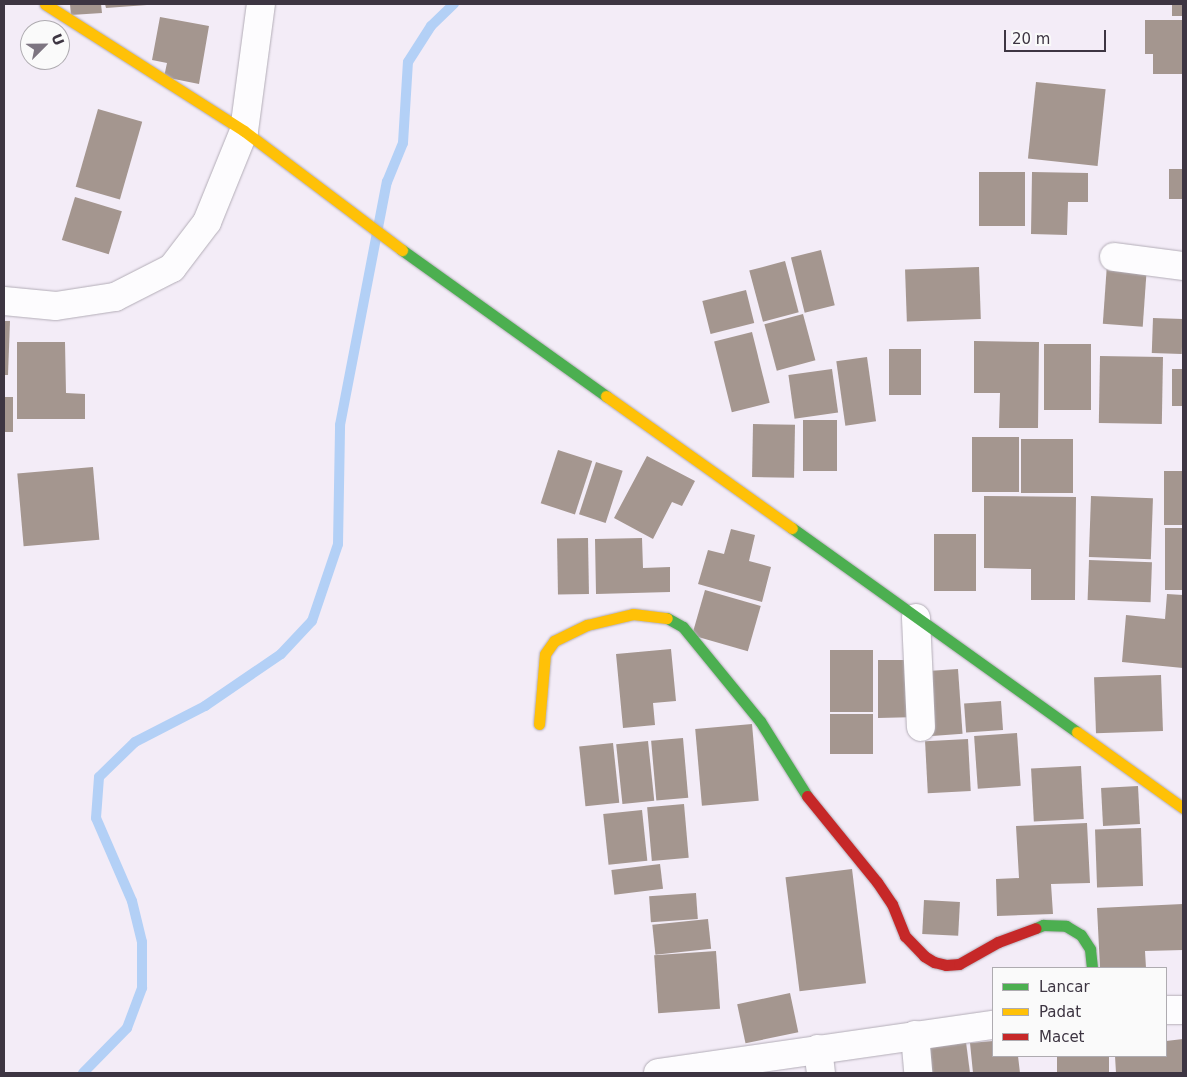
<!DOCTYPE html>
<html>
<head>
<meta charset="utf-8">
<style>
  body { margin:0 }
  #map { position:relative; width:1187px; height:1077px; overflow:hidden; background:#f3ecf7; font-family:"DejaVu Sans",sans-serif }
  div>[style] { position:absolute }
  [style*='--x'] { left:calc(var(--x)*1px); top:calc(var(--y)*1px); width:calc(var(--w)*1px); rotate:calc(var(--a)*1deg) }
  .stream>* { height:10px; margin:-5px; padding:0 5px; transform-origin:5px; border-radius:5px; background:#b3d0f6 }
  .building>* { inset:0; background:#a4968f; transform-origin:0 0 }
  .roads { filter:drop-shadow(0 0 1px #b3adb7) drop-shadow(0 0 1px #b3adb7) }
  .street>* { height:28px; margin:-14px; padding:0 14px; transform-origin:14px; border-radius:14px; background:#fdfcfe }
  .fast>* { height:11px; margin:-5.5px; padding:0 5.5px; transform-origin:5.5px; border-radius:5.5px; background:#4caf50 }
  .slow>* { height:11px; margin:-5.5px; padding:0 5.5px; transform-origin:5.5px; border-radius:5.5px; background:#ffc107 }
  .jam>* { height:11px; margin:-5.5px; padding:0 5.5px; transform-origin:5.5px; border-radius:5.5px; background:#c62828 }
  span { translate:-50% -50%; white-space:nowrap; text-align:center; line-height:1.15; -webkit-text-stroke:5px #fafafa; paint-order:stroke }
  .frame { position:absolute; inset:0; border:5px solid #3d3542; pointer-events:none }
  .legend { position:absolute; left:992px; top:967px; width:175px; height:90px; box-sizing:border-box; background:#fafafa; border:1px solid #aeabb0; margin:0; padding:6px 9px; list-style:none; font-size:15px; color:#3d3542 }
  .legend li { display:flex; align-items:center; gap:10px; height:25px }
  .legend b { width:25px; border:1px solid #aeabb0 }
  .north { position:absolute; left:20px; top:20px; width:50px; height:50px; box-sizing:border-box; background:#fafafa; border:1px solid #aeabb0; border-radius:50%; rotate:67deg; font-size:14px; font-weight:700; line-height:20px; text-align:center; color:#3d3542 }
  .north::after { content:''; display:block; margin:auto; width:18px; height:22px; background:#7d7581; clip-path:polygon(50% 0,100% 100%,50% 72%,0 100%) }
  .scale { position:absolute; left:1004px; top:30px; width:102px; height:22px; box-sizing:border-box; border:2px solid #3d3542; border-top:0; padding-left:6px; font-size:15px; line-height:18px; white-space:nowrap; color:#3d3542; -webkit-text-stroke:4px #fafafa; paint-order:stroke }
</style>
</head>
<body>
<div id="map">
  <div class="stream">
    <div style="--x:83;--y:1073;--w:63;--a:-45.6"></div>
    <div style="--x:127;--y:1028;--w:43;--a:-69.4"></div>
    <div style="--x:142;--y:988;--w:46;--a:-90"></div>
    <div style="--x:142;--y:942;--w:42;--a:-103.7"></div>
    <div style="--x:132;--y:901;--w:90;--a:-113.4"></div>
    <div style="--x:96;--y:818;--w:41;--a:-85.8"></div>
    <div style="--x:99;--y:777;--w:50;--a:-44.2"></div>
    <div style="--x:135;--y:742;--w:79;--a:-27.2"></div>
    <div style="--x:205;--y:706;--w:92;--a:-34.4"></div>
    <div style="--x:281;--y:654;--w:45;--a:-46.8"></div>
    <div style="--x:312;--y:621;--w:81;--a:-71.3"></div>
    <div style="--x:338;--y:544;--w:119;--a:-89"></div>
    <div style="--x:340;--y:425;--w:248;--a:-79.1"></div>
    <div style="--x:387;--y:182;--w:42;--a:-67.7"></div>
    <div style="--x:403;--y:143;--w:81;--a:-86.5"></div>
    <div style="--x:408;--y:62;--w:43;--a:-57.4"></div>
    <div style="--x:431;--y:26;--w:32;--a:-44"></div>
  </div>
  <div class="building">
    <div style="clip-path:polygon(70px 4px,101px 4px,102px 13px,71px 15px)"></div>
    <div style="clip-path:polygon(105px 4px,147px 4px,147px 5px,106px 8px)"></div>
    <div style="left:1172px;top:4px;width:11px;height:12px"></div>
    <div style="clip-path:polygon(160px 17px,209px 26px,199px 84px,164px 77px,167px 63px,152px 60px)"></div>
    <div style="clip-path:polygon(1145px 20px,1183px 20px,1183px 74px,1153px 74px,1153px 54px,1145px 54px)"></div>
    <div style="left:1036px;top:82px;width:70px;height:77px;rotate:6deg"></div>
    <div style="left:98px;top:109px;width:46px;height:81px;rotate:16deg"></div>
    <div style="left:1169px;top:169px;width:14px;height:30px"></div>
    <div style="left:979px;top:172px;width:46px;height:54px"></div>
    <div style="clip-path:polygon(1032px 172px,1088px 173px,1088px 202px,1068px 202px,1067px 235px,1031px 234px)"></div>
    <div style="left:75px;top:197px;width:49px;height:45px;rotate:17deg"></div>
    <div style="left:821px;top:250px;width:57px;height:31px;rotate:76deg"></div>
    <div style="left:785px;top:261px;width:53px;height:37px;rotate:75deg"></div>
    <div style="left:1107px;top:264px;width:40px;height:60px;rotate:4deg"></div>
    <div style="left:979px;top:267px;width:52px;height:74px;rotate:88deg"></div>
    <div style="left:746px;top:290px;width:34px;height:45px;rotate:76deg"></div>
    <div style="left:803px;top:314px;width:48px;height:40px;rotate:75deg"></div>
    <div style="left:1153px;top:318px;width:30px;height:35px;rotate:2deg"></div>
    <div style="clip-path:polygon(4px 321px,10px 321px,8px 375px,4px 375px)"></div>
    <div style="left:752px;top:332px;width:73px;height:39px;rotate:76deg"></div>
    <div style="clip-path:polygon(974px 341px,1039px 342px,1038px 428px,999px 428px,1000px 393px,974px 393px)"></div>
    <div style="clip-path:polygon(17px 342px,65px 342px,66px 393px,85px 394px,85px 419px,17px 419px)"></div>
    <div style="left:1044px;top:344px;width:47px;height:66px"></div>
    <div style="left:889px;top:349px;width:32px;height:46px"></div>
    <div style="left:1100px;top:356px;width:63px;height:67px;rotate:1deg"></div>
    <div style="left:867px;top:357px;width:65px;height:31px;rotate:82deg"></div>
    <div style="left:832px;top:369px;width:44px;height:44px;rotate:82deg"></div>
    <div style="left:1172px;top:369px;width:11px;height:37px"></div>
    <div style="left:4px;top:397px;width:9px;height:35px"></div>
    <div style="left:803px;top:420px;width:34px;height:51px"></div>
    <div style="left:753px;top:424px;width:42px;height:53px;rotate:1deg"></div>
    <div style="left:972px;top:437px;width:47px;height:55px"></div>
    <div style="left:1021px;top:439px;width:52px;height:54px"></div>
    <div style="left:558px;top:450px;width:36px;height:56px;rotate:18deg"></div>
    <div style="clip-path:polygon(647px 456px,695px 481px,682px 506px,672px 502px,653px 539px,614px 518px)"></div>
    <div style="left:596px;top:462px;width:28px;height:55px;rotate:18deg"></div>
    <div style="left:93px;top:467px;width:73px;height:76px;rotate:85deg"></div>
    <div style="left:1164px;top:471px;width:19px;height:54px"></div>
    <div style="clip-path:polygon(984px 496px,1076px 497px,1075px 600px,1031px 600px,1031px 569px,984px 568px)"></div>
    <div style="left:1091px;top:496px;width:62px;height:61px;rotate:2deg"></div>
    <div style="left:1165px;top:528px;width:18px;height:62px"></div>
    <div style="clip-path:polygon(731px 529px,755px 535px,749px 561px,771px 567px,762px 602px,698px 584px,708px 550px,724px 554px)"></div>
    <div style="left:934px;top:534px;width:42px;height:57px"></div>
    <div style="left:588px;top:538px;width:56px;height:31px;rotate:89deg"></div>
    <div style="clip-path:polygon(642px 538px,643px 568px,670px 567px,670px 592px,596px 594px,595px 539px)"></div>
    <div style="left:1089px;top:560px;width:63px;height:40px;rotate:2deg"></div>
    <div style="left:705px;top:590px;width:58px;height:47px;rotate:16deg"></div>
    <div style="clip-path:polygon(1167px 594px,1183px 595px,1183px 668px,1122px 662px,1126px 615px,1165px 619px)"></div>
    <div style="clip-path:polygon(671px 649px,676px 701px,653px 703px,655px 725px,623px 728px,616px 654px)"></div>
    <div style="left:830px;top:650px;width:43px;height:62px"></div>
    <div style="clip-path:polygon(878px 660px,905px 660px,919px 717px,878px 718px)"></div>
    <div style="left:958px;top:669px;width:65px;height:34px;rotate:86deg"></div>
    <div style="left:1161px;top:675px;width:56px;height:67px;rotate:88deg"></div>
    <div style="left:1001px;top:701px;width:29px;height:37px;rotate:86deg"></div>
    <div style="left:830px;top:714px;width:43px;height:40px"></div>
    <div style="left:752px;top:724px;width:77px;height:57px;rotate:85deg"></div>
    <div style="left:1017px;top:733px;width:53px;height:43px;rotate:86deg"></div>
    <div style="left:683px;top:738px;width:60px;height:32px;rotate:85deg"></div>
    <div style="left:968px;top:739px;width:52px;height:43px;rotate:87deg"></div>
    <div style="left:648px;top:741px;width:60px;height:32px;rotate:84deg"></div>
    <div style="left:613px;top:743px;width:60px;height:34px;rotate:84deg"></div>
    <div style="left:1081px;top:766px;width:53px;height:50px;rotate:87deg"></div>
    <div style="left:1138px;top:786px;width:38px;height:37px;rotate:87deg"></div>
    <div style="left:684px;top:804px;width:54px;height:37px;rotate:85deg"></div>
    <div style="left:642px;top:810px;width:51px;height:39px;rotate:84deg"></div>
    <div style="clip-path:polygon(1087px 823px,1090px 883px,1051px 884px,1053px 914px,997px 916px,996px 879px,1019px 878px,1016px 826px)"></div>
    <div style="left:1141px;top:828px;width:58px;height:46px;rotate:88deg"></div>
    <div style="left:660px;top:864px;width:25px;height:49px;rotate:83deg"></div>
    <div style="left:852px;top:869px;width:115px;height:67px;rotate:83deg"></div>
    <div style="left:696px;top:893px;width:26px;height:47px;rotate:86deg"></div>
    <div style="left:924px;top:900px;width:36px;height:34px;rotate:3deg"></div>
    <div style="clip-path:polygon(1183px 904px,1183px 950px,1145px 951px,1146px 968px,1100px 968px,1097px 908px)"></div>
    <div style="left:708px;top:919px;width:30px;height:56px;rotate:84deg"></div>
    <div style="left:716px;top:951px;width:58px;height:62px;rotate:86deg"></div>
    <div style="left:790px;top:993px;width:40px;height:54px;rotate:78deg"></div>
    <div style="clip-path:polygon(1183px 1039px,1183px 1073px,1116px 1073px,1115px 1056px,1166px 1056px,1166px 1041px)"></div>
    <div style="clip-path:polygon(993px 1041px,993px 1056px,1018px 1056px,1020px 1073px,973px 1073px,970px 1043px)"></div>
    <div style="clip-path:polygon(966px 1042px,970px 1073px,925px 1073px,922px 1047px)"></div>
    <div style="left:1057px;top:1056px;width:52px;height:17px"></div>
  </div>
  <div class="roads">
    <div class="street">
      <div style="--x:1114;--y:257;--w:70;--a:7.4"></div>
      <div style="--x:4;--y:301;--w:52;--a:5.5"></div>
      <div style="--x:56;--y:306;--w:60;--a:-8.7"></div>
      <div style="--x:115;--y:297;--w:64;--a:-27"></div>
      <div style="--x:172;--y:268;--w:58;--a:-52.7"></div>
      <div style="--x:207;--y:222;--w:98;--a:-67.9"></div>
      <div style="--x:244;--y:131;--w:128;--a:-82.4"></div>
      <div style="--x:916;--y:618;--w:109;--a:87.4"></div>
      <div style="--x:1166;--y:1010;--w:17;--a:0"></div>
      <div style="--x:915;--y:1035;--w:38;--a:85"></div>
      <div style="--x:818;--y:1049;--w:24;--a:83"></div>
      <div style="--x:658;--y:1073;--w:338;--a:-8.2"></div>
    </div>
    <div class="fast">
      <div style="--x:402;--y:250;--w:251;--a:35.6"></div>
      <div style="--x:792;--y:528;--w:350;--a:35.6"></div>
      <div style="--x:667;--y:618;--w:18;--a:29"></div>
      <div style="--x:683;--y:627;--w:122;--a:50.7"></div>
      <div style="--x:760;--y:721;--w:89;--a:57.9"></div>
      <div style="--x:1036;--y:928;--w:8;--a:-23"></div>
      <div style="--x:1043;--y:925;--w:23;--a:2"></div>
      <div style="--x:1066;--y:926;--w:17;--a:31"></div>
      <div style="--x:1081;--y:935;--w:17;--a:57"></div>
      <div style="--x:1090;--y:949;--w:19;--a:84"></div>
    </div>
    <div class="slow">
      <div style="--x:45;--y:4;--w:236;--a:32.5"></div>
      <div style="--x:244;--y:131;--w:198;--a:37"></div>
      <div style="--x:606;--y:396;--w:228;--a:35.4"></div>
      <div style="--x:539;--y:724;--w:70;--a:-85.1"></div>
      <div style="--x:545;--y:654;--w:16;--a:-55"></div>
      <div style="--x:554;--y:641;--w:37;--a:-26"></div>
      <div style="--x:587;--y:625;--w:47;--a:-13.4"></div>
      <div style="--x:633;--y:614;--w:34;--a:7"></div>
      <div style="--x:1077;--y:732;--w:130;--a:35.6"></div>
    </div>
    <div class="jam">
      <div style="--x:807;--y:796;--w:111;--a:50.9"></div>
      <div style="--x:877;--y:882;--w:27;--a:56"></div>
      <div style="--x:892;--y:904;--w:35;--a:68"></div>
      <div style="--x:905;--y:936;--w:28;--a:46"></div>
      <div style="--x:924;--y:956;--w:12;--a:31"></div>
      <div style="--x:934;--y:962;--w:12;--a:14"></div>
      <div style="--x:946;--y:965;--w:13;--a:-4"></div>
      <div style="--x:959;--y:964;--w:45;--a:-29.4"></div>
      <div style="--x:998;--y:942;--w:40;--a:-20.2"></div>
    </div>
  </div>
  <div class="frame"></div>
  <ul class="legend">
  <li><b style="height:6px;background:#4caf50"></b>Lancar</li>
  <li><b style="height:6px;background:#ffc107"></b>Padat</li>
  <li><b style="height:6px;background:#c62828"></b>Macet</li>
  </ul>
  <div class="north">U</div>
  <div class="scale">20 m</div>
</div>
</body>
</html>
